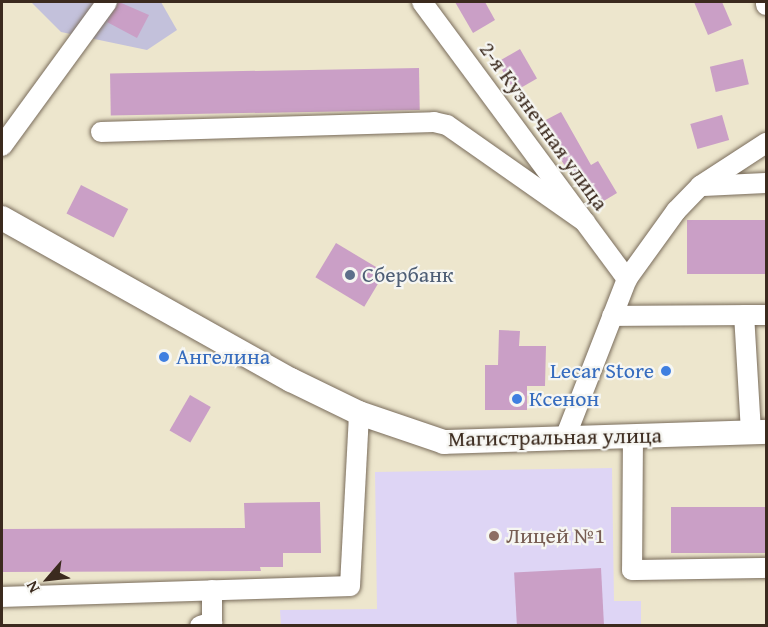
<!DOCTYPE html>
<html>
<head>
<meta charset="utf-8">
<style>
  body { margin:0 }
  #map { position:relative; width:768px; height:627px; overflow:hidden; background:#ede6cd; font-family:"Gentium Book Plus",serif }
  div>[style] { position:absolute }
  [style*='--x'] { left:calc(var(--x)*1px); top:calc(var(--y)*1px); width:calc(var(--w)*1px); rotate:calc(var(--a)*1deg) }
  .built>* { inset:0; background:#ded5f5 }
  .industrial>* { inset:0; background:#c3c1db }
  .building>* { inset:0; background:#ca9fc6; transform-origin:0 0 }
  .roads { filter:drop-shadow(0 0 2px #796c5b) drop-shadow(0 0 2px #796c5b) }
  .minor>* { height:20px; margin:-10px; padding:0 10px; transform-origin:10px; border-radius:10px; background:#fff }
  .major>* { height:24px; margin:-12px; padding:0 12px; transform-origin:12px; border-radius:12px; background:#fff }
  .dots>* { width:16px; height:16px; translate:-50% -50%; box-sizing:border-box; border:3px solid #f6f6f2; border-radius:50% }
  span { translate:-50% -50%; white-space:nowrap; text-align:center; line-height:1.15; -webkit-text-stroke:4.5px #f6f6f2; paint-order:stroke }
  .street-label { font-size:22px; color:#3b2a1e }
  .service-label { font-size:22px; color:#4e5e75 }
  .left { translate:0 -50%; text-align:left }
  .shop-label { font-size:22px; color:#366cbe }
  .right { translate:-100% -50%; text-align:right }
  .education-label { font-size:22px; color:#785e54 }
  .frame { position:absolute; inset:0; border:3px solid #3b2a1e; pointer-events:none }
  .north { position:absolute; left:18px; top:549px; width:60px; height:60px; -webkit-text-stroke:4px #f6f6f2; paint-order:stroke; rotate:242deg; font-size:16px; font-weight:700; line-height:24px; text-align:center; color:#3b2a1e }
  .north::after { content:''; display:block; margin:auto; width:21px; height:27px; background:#3b2a1e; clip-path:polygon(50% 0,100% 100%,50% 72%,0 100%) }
</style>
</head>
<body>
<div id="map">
  <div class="built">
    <div style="clip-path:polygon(612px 468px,614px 601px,641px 601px,641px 625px,281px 626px,280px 610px,377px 609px,375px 472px)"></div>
  </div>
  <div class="industrial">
    <div style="clip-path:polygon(31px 2px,161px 2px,177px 30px,147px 50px,61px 32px)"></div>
  </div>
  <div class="building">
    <div style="clip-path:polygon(119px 2px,149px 15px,137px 38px,107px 22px)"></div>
    <div style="clip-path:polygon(455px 2px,485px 2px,495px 20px,473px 33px)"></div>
    <div style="clip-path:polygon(694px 2px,722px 2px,732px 25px,708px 35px)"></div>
    <div style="left:520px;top:49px;width:34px;height:26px;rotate:60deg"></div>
    <div style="left:743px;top:59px;width:26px;height:34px;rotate:77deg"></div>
    <div style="left:419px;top:68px;width:42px;height:309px;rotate:89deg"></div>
    <div style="clip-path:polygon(561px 112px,591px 165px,598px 161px,617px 193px,592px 208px,538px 124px)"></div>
    <div style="left:722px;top:115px;width:26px;height:33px;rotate:74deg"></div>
    <div style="left:81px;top:185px;width:53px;height:32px;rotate:27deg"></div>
    <div style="left:766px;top:220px;width:54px;height:79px;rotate:90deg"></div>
    <div style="left:336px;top:243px;width:57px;height:40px;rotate:31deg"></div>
    <div style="clip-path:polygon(499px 330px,520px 331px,519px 346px,546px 346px,545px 386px,527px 386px,527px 410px,485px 410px,485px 365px,498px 365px)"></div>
    <div style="left:190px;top:395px;width:24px;height:41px;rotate:30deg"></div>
    <div style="clip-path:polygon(320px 502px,321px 553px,283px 553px,283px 567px,260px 567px,261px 571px,2px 572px,2px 529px,245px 528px,244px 503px)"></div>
    <div style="left:766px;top:507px;width:46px;height:95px;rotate:90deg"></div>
    <div style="left:601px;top:568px;width:58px;height:87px;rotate:87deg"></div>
  </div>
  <div class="roads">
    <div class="minor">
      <div style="--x:422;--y:2;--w:345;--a:53.5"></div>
      <div style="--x:766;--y:2;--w:3;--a:90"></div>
      <div style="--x:101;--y:132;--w:333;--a:-1.7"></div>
      <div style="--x:434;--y:122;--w:13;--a:13"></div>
      <div style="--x:447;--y:125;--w:169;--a:35.1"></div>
      <div style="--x:2;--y:146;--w:178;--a:-53.9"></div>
      <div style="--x:703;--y:186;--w:63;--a:-2.7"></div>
      <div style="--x:612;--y:316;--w:132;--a:-0.4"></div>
      <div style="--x:751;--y:432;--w:117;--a:-93.4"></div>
      <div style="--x:744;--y:315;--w:22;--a:0"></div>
      <div style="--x:633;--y:435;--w:135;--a:90.4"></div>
      <div style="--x:632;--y:570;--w:134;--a:-0.9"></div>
      <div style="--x:565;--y:438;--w:171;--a:-68.7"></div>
      <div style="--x:627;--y:279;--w:84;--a:-54.2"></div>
      <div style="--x:676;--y:211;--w:35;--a:-46"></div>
      <div style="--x:700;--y:186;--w:79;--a:-33.1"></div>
      <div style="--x:2;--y:597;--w:348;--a:-1.8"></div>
      <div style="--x:350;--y:586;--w:173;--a:-87"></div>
      <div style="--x:200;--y:626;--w:13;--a:-18"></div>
      <div style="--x:212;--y:622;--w:32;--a:-90"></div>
    </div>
    <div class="major">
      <div style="--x:2;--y:218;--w:331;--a:29.3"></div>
      <div style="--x:291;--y:380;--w:76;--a:25.9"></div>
      <div style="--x:359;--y:413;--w:90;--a:18.8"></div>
      <div style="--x:444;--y:442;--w:322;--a:-1.8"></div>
    </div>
  </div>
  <div class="dots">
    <div style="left:350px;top:275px;background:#5c6f8a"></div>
    <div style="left:164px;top:357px;background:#3f7fe0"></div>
    <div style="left:666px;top:371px;background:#3f7fe0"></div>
    <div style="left:517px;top:399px;background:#3f7fe0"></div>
    <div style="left:494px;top:536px;background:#8d6e63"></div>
  </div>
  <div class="street-label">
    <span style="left:544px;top:126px;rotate:54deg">2-я Кузнечная улица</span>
    <span style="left:555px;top:437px;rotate:-1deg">Магистральная улица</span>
  </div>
  <div class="service-label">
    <span class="left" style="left:362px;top:275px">Сбербанк</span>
  </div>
  <div class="shop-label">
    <span class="left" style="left:176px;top:357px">Ангелина</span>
    <span class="right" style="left:654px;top:371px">Lecar Store</span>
    <span class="left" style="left:529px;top:399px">Ксенон</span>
  </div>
  <div class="education-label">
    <span class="left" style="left:506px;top:536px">Лицей №1</span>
  </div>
  <div class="frame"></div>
  <div class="north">N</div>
</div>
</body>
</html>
